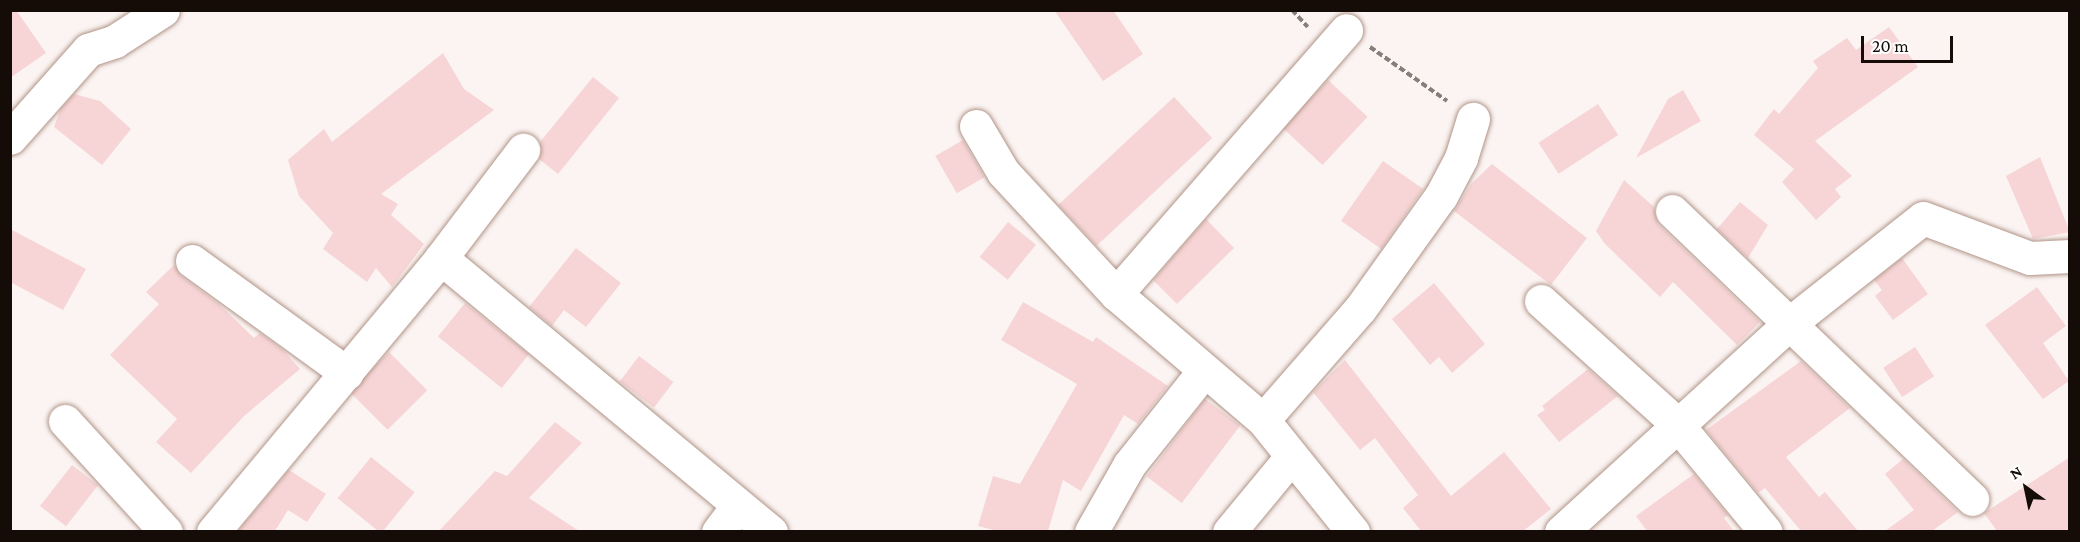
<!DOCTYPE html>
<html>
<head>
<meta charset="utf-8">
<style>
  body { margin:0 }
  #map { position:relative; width:2080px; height:542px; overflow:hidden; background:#fbf4f2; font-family:"Crimson Pro",serif }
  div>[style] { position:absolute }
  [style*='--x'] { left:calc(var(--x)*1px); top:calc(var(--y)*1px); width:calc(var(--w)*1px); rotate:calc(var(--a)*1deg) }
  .building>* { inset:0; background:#f7d5d6; transform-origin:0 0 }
  .path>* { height:4px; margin-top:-2px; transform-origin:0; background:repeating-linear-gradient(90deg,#867e7b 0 6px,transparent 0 9px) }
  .roads { filter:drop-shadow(0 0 2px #b19488) drop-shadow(0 0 2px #b19488) }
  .minor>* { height:33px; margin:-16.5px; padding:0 16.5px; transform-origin:16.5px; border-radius:16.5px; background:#fff }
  span { translate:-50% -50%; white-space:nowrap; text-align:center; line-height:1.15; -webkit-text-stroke:4.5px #fff; paint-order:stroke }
  .frame { position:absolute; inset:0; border:12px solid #150c08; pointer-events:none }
  .north { position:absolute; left:1996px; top:458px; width:60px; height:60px; -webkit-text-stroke:4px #fff; paint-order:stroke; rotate:327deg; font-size:16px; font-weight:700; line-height:24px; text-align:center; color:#150c08 }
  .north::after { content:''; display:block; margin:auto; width:21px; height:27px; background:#150c08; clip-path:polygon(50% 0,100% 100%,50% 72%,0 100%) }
  .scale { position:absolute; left:1861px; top:36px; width:92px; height:27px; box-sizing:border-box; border:3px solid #150c08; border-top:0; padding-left:8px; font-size:18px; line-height:21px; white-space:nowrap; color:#150c08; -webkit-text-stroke:4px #fff; paint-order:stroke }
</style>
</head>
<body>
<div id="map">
  <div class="building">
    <div style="clip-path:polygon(10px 10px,16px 10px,46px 53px,10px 78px)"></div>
    <div style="clip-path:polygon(1054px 10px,1113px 10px,1143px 54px,1103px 81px)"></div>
    <div style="clip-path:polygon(1889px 27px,1918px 67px,1815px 141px,1852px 176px,1835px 189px,1841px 197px,1816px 220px,1782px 182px,1794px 169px,1754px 135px,1774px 109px,1779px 114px,1818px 68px,1813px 61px,1847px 38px,1856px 50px)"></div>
    <div style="clip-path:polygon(443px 53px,464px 89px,494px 110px,381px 194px,398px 204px,391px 215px,424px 244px,392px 287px,376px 268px,367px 282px,323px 249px,333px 233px,299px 196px,288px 160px,324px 129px,332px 142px)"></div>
    <div style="clip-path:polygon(593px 77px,619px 98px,558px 174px,539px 159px,540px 142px)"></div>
    <div style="left:1328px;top:80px;width:54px;height:66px;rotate:43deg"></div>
    <div style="clip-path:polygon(1683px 90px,1701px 121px,1636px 158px,1668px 99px)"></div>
    <div style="clip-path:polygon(74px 94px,100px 101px,131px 129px,102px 165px,54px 127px,61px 108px)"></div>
    <div style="left:1174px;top:97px;width:56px;height:158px;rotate:47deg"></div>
    <div style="left:1598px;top:104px;width:37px;height:71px;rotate:57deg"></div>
    <div style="left:963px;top:140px;width:43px;height:32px;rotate:60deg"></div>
    <div style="clip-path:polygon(2040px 157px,2070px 232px,2033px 239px,2006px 176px)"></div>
    <div style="left:1383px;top:161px;width:49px;height:73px;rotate:35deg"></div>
    <div style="clip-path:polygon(1492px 164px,1587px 238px,1551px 285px,1454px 211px,1471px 184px)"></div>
    <div style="clip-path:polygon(1624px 180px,1654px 207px,1659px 225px,1760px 322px,1737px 345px,1673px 282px,1660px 297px,1605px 244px,1596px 231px)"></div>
    <div style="clip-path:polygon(1740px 202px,1768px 225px,1748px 258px,1717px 229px)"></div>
    <div style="clip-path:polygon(1206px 219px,1234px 248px,1177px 304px,1153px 280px)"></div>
    <div style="left:1008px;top:222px;width:36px;height:45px;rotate:39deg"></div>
    <div style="clip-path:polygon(10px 229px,86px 269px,63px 310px,10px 282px)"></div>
    <div style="clip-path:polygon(576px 248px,621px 283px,586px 327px,564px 310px,552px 326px,529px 307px)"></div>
    <div style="clip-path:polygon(1902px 258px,1928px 294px,1893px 320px,1875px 296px,1882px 290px,1874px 280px)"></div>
    <div style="clip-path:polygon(174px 265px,181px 276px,219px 304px,254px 338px,260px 333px,283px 350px,300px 369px,244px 416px,191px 473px,156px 442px,177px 419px,110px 355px,159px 304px,146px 292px)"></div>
    <div style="clip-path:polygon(1434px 283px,1485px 344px,1452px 373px,1439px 357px,1430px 365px,1392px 319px)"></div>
    <div style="clip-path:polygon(2037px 287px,2066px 326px,2043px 343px,2069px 381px,2043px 399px,1985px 325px)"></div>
    <div style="clip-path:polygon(1023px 302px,1093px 342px,1096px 337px,1168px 386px,1138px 424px,1124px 415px,1081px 491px,1063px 480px,1048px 531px,997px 531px,978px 526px,993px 476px,1020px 484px,1077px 384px,1001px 340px)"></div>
    <div style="left:465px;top:303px;width:82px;height:43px;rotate:39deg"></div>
    <div style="left:1915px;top:347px;width:35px;height:38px;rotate:57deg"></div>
    <div style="left:389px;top:352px;width:54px;height:56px;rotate:45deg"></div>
    <div style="left:639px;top:356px;width:43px;height:32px;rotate:37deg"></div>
    <div style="clip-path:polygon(1345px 360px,1451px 496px,1504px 452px,1551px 509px,1523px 531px,1421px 531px,1403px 508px,1418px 495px,1375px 438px,1360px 450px,1313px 392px)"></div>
    <div style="clip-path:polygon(1801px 361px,1850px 408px,1786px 457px,1819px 497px,1825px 492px,1858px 531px,1801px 531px,1765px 488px,1758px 493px,1706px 430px)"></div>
    <div style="clip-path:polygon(1588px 369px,1618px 396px,1559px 442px,1537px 415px,1545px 410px,1542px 406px)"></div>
    <div style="left:1205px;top:399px;width:44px;height:97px;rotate:37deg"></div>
    <div style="clip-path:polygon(555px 422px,582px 443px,529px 498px,579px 531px,439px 531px,495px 471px,507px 476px)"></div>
    <div style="left:371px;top:457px;width:56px;height:53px;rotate:39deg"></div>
    <div style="clip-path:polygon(2070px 457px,2070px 531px,1997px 531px,1984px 513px)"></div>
    <div style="clip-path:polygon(1903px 459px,1958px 512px,1932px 531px,1885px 531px,1914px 510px,1885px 474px)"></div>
    <div style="left:72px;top:465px;width:33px;height:52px;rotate:38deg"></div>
    <div style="clip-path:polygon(289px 470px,326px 494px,307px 522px,288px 510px,275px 531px,238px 531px)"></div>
    <div style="clip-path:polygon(1694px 474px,1728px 515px,1724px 518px,1734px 531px,1647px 531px,1636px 516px)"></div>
  </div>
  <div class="path">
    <div style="--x:1292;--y:10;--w:23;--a:47"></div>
    <div style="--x:1370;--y:47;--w:94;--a:35"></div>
  </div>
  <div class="roads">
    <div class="minor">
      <div style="--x:976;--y:126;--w:53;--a:59.6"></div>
      <div style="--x:1003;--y:172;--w:166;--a:47.2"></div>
      <div style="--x:1116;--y:294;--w:194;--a:40.6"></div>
      <div style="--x:1263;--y:420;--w:144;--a:51.2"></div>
      <div style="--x:10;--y:138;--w:118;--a:-48.4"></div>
      <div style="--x:88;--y:50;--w:28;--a:-18"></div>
      <div style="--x:115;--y:41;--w:57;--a:-32.9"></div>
      <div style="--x:1672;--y:211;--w:416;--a:43.8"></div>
      <div style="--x:441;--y:258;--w:429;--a:39.7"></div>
      <div style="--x:192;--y:261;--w:191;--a:35.9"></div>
      <div style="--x:1116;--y:294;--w:350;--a:-48.9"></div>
      <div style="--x:1541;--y:301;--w:182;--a:42.1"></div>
      <div style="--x:1676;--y:423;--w:141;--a:50.5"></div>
      <div style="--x:1263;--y:420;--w:147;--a:-48.9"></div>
      <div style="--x:1360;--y:309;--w:139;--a:-54.4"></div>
      <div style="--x:1441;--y:196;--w:43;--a:-62.2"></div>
      <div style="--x:1461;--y:158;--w:41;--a:-72.9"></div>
      <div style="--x:65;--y:421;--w:150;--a:47.7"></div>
      <div style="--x:213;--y:532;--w:356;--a:-50.2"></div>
      <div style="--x:441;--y:258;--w:136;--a:-52.8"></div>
      <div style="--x:718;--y:532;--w:31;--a:-53"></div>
      <div style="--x:1091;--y:532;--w:77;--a:-60.4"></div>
      <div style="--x:1129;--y:465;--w:119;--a:-51.5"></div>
      <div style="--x:1229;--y:532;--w:97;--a:-50.4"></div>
      <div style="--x:1561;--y:532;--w:310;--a:-42.4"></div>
      <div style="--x:1790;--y:323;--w:169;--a:-38.3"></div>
      <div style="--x:1923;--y:218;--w:114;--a:20.5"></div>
      <div style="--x:2030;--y:258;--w:40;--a:-2.9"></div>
    </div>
  </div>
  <div class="frame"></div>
  <div class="north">N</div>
  <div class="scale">20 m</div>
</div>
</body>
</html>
